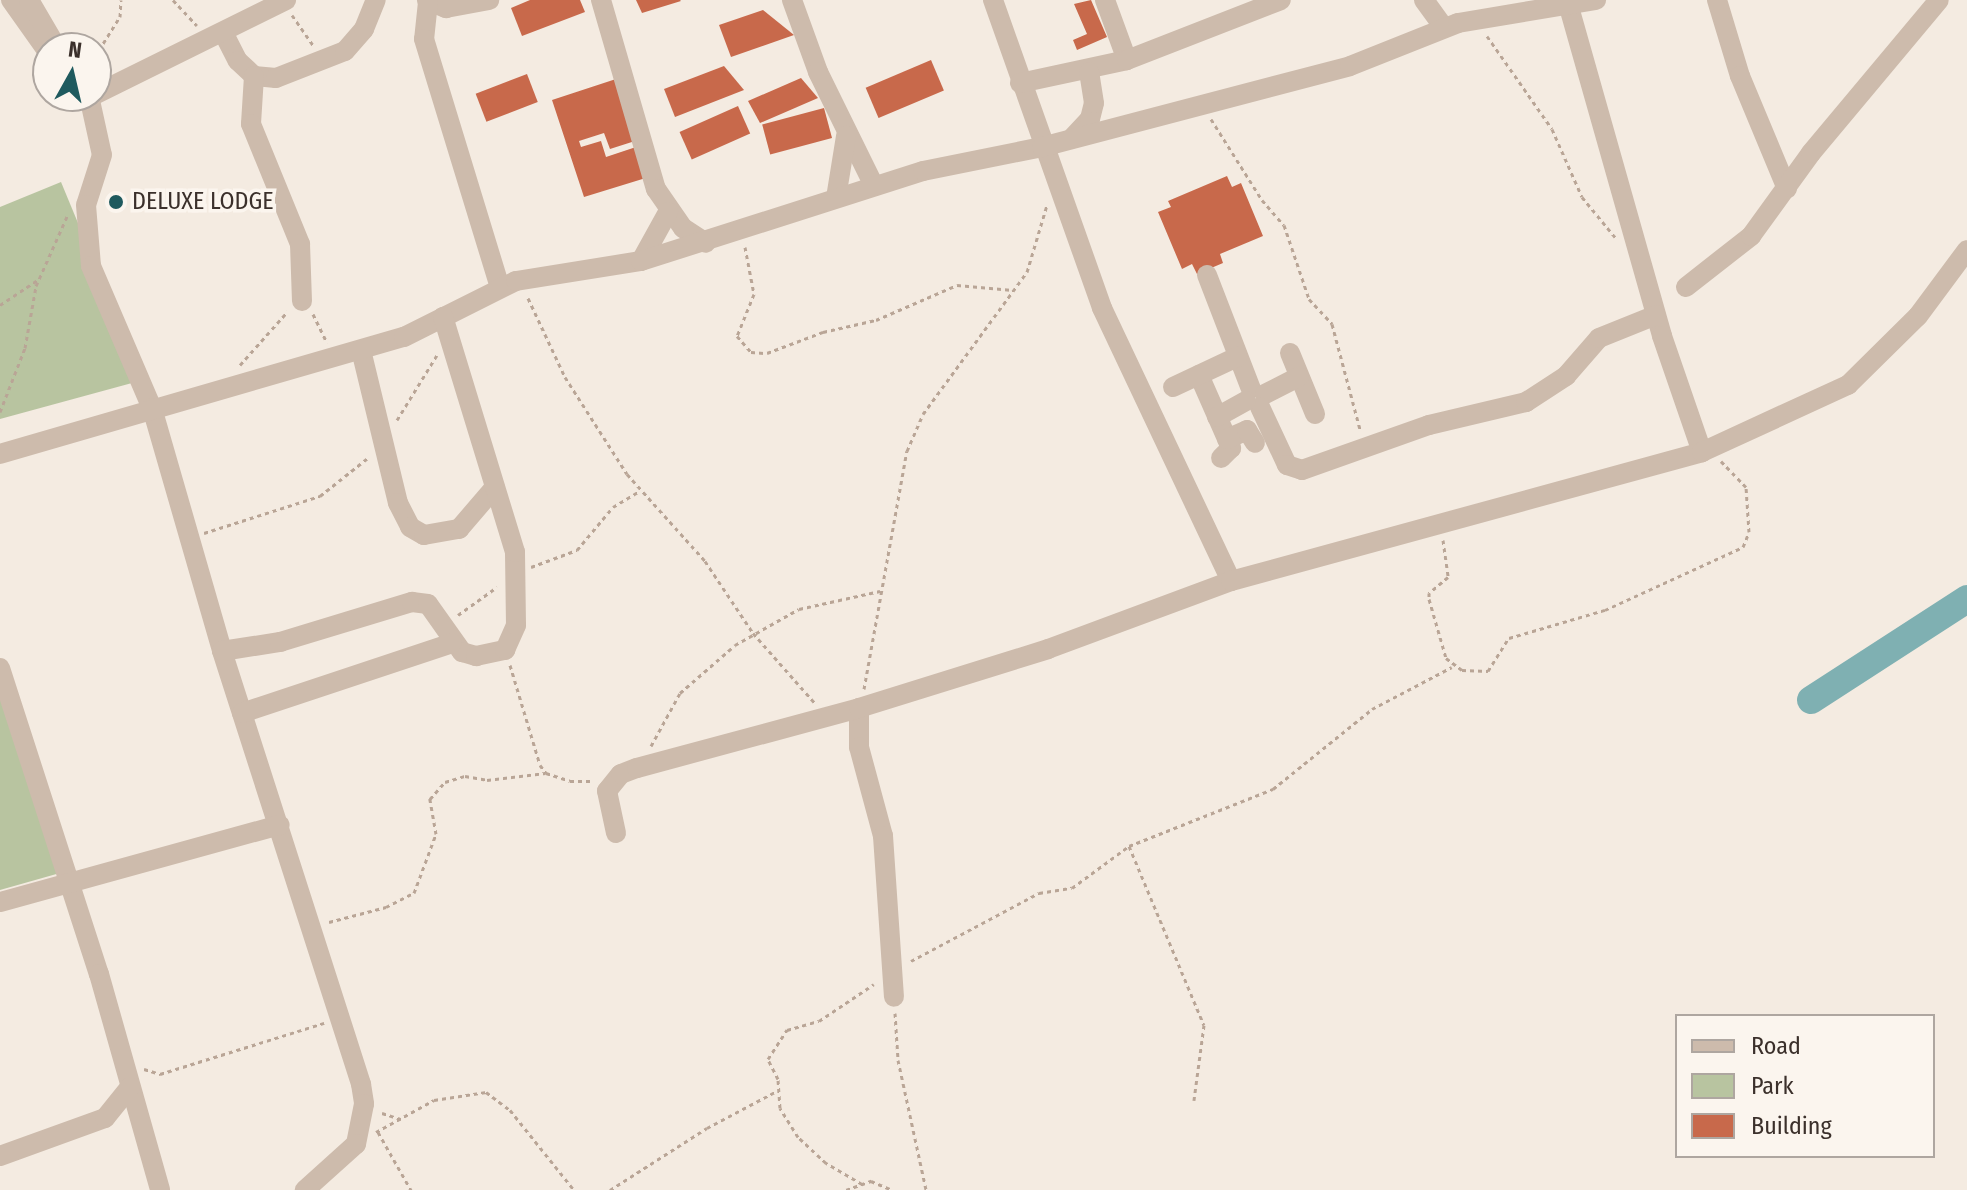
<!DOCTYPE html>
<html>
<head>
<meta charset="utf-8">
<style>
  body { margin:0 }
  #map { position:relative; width:1967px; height:1190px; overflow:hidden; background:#f4ebe1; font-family:"Fira Sans Condensed",sans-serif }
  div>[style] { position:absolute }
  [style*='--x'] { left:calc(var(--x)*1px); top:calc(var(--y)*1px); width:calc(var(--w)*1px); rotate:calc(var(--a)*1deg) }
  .green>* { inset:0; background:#b8c4a0 }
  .river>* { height:28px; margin:-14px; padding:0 14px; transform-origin:14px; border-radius:14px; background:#7fb0b2 }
  .building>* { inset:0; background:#c8694b; transform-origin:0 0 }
  .path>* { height:3px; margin-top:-1.5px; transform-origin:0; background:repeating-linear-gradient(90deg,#b9a596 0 4px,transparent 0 8px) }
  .minor>* { height:20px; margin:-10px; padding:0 10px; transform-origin:10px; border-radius:10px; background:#cdbbac }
  .dots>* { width:22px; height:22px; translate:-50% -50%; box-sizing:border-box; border:4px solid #fbf5ee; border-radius:50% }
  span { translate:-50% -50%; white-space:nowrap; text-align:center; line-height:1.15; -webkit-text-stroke:7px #fbf5ee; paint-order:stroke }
  .poi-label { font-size:24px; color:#3b302b }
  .left { translate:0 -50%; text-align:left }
  .legend { position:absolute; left:1675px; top:1014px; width:260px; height:144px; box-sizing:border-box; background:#fbf5ee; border:2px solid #aea6a0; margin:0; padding:10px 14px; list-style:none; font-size:24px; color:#3b302b }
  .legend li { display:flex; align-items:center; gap:16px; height:40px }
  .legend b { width:40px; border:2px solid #aea6a0 }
  .north { position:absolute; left:32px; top:32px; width:80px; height:80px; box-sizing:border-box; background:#fbf5ee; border:2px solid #aea6a0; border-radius:50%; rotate:8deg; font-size:22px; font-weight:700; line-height:32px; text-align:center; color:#3b302b }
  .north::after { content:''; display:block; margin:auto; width:28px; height:36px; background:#1f5a5e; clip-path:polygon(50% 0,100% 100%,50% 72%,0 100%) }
</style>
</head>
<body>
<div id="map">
  <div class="green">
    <div style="clip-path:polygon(61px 182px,143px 380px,0 419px,0 207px)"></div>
    <div style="clip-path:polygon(0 690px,67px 871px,0 890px)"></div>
  </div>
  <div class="river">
    <div style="--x:1811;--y:700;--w:186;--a:-32.9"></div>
  </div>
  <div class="building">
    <div style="clip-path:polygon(530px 0,580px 0,585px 12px,522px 36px,511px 8px)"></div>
    <div style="clip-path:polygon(636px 0,680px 0,681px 1px,642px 13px)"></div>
    <div style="clip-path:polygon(1091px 0,1107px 37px,1077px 50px,1073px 40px,1087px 34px,1074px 4px)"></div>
    <div style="clip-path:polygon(763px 10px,794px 35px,731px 57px,719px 25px)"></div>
    <div style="left:931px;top:60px;width:33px;height:71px;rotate:67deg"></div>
    <div style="clip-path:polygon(724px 66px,744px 90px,675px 117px,664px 89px)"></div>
    <div style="left:527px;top:74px;width:30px;height:55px;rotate:69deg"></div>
    <div style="clip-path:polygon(801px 78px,818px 98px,760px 123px,748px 101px)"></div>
    <div style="clip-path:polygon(616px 79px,635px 141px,610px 149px,604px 133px,579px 141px,581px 147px,601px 141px,606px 157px,639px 146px,649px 177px,584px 197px,552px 100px)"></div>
    <div style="left:738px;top:106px;width:30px;height:64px;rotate:66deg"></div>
    <div style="left:824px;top:108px;width:31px;height:64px;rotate:75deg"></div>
    <div style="clip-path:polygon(1227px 176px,1232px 187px,1241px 183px,1263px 236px,1220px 254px,1223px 263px,1197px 274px,1192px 264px,1182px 269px,1158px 212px,1171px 207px,1168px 201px)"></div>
  </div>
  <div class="path">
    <div style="--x:173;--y:0;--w:35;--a:47"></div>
    <div style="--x:292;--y:15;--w:37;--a:55"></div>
    <div style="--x:1487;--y:36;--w:113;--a:55"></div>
    <div style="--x:1552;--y:129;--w:74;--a:66.2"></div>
    <div style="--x:1582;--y:197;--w:52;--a:50.5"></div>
    <div style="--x:97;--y:74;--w:24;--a:-85"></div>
    <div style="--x:99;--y:50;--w:39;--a:-58"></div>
    <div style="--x:120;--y:17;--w:17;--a:-87"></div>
    <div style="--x:1211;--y:119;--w:96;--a:57.8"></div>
    <div style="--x:1262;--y:200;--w:33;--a:49"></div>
    <div style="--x:1284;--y:225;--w:78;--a:71.3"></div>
    <div style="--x:1309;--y:299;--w:34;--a:47"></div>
    <div style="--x:1332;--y:324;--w:109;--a:75.1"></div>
    <div style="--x:745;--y:247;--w:48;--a:79.2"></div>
    <div style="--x:754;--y:294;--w:45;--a:112"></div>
    <div style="--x:737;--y:336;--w:21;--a:49"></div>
    <div style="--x:751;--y:352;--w:16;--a:4"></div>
    <div style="--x:767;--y:353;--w:60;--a:-20.6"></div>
    <div style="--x:823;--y:332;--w:54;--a:-12.8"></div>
    <div style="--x:876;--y:320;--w:88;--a:-23.4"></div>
    <div style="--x:957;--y:285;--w:56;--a:5.1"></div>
    <div style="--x:528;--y:298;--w:87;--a:64.9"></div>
    <div style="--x:565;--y:377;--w:115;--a:57.4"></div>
    <div style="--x:627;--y:474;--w:117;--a:48.1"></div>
    <div style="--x:705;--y:561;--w:87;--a:56.3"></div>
    <div style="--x:753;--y:633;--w:94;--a:48.5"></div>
    <div style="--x:0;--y:305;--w:47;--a:-33.7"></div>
    <div style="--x:313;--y:314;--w:32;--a:64"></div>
    <div style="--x:240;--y:365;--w:72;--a:-48.4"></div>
    <div style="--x:0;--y:412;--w:69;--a:-68.7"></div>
    <div style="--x:25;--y:348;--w:63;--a:-79.9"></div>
    <div style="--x:36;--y:286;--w:79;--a:-66"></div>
    <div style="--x:397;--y:420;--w:76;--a:-58.4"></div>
    <div style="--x:204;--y:533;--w:122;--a:-17.7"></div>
    <div style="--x:320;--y:496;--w:63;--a:-38.5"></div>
    <div style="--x:1443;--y:540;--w:37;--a:82"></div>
    <div style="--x:1448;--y:577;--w:25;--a:140"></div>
    <div style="--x:1429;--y:593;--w:6;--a:90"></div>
    <div style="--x:1429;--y:599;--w:61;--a:73.9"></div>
    <div style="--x:1446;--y:658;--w:20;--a:37"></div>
    <div style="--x:1462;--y:670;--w:26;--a:2"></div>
    <div style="--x:1488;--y:671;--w:39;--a:-58"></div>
    <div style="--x:1509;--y:638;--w:100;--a:-16.3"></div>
    <div style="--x:1605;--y:610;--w:152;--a:-24.5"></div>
    <div style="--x:1743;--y:547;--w:16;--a:-68"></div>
    <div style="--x:1749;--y:532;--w:45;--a:-93.8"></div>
    <div style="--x:1746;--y:487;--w:36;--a:-134"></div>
    <div style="--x:531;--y:567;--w:49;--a:-20.3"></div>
    <div style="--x:577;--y:550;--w:56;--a:-50.1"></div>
    <div style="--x:613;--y:507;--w:31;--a:-31"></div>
    <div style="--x:458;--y:615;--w:48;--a:-35.7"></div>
    <div style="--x:510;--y:665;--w:104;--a:73.3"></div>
    <div style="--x:540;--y:765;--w:10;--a:53"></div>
    <div style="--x:546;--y:773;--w:25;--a:18"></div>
    <div style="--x:570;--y:781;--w:24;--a:0"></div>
    <div style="--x:864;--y:689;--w:242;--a:-79.8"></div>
    <div style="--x:907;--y:451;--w:40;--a:-66.6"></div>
    <div style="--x:923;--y:414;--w:176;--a:-53.8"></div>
    <div style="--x:1027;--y:272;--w:70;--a:-73.4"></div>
    <div style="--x:651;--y:746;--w:60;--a:-61.3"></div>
    <div style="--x:680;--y:693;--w:73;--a:-41.1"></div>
    <div style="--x:735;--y:645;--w:73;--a:-29.4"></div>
    <div style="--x:799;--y:609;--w:83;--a:-12.5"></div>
    <div style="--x:1129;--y:846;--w:194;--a:67.3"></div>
    <div style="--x:1204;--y:1025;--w:76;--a:97.6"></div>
    <div style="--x:329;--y:922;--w:59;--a:-14.7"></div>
    <div style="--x:386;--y:907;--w:31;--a:-27"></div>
    <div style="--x:414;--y:893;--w:63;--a:-69.6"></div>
    <div style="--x:436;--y:834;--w:36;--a:-100"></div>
    <div style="--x:430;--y:799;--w:23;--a:-49"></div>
    <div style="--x:445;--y:782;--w:21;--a:-17"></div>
    <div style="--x:465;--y:776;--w:22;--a:10"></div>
    <div style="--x:487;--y:780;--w:59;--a:-6.8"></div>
    <div style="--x:911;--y:961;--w:145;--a:-28"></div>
    <div style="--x:1039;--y:893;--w:33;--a:-9"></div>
    <div style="--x:1072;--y:888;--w:71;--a:-36.4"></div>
    <div style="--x:1129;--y:846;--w:155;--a:-21.6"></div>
    <div style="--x:1273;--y:789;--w:127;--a:-38.9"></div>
    <div style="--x:1372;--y:709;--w:90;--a:-27.7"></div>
    <div style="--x:895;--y:1013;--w:47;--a:86.3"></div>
    <div style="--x:898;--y:1060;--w:133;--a:77.8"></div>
    <div style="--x:144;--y:1069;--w:17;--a:17"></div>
    <div style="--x:160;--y:1074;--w:172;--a:-17.3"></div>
    <div style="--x:382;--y:1113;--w:20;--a:18"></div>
    <div style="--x:376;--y:1132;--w:66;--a:-28.9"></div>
    <div style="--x:434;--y:1100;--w:53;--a:-8.7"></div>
    <div style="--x:486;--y:1092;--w:30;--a:37"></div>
    <div style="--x:510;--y:1110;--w:102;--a:51.3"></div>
    <div style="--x:378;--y:1132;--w:67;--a:60.4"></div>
    <div style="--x:862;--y:1184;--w:42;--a:-149.7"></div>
    <div style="--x:826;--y:1163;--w:38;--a:-137"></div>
    <div style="--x:798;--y:1137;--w:34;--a:-122"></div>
    <div style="--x:780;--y:1108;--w:29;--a:-94"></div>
    <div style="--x:778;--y:1079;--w:22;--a:-117"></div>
    <div style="--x:768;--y:1059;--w:35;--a:-57"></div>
    <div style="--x:787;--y:1030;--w:33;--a:-16"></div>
    <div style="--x:819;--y:1021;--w:66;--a:-33.9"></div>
    <div style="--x:610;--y:1190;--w:115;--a:-32.6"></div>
    <div style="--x:707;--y:1128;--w:79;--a:-27.9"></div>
    <div style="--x:846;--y:1190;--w:27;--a:-20"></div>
    <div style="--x:871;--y:1181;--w:23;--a:23"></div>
  </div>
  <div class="minor">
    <div style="--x:11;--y:0;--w:64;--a:54.6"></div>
    <div style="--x:29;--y:0;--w:56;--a:59.7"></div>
    <div style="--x:427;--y:0;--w:21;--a:23"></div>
    <div style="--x:446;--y:8;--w:44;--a:-10.5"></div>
    <div style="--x:601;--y:0;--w:197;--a:73.8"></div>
    <div style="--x:656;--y:189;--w:47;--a:55.3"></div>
    <div style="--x:683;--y:228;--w:27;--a:33"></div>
    <div style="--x:792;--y:0;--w:77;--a:70.1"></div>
    <div style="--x:818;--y:72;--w:127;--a:63.8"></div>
    <div style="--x:993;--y:0;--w:327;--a:70.5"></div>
    <div style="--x:1102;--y:308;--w:302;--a:64.7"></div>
    <div style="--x:1105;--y:0;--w:64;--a:69.9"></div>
    <div style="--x:1424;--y:0;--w:34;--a:54"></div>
    <div style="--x:1567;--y:0;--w:349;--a:74.2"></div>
    <div style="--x:1662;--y:336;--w:123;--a:71"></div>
    <div style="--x:1717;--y:0;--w:79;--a:73.2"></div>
    <div style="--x:1740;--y:76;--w:122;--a:67.4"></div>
    <div style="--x:428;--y:2;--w:37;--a:96"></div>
    <div style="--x:424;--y:39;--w:259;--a:73"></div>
    <div style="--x:224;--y:34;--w:30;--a:63"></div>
    <div style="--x:238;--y:61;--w:22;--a:43"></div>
    <div style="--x:254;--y:76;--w:22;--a:5"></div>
    <div style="--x:276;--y:78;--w:74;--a:-21.4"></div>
    <div style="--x:345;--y:51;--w:29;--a:-49"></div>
    <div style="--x:364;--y:29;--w:31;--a:-68"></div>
    <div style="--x:254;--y:76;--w:48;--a:93.6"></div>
    <div style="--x:251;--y:124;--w:130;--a:67.8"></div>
    <div style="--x:300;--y:244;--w:57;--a:88"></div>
    <div style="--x:1020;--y:83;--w:109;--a:-12.1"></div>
    <div style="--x:1127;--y:60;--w:165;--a:-21.3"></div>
    <div style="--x:96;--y:94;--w:212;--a:-26.3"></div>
    <div style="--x:89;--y:96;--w:60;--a:77.6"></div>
    <div style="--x:102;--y:155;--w:52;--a:107.7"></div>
    <div style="--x:86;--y:205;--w:61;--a:85.3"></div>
    <div style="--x:91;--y:266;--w:155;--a:66.8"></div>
    <div style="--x:152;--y:408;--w:253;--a:73.9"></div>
    <div style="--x:222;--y:651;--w:455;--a:72.2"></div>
    <div style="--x:361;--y:1084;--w:20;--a:81"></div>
    <div style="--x:364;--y:1104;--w:41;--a:101.3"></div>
    <div style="--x:356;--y:1144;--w:69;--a:138"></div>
    <div style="--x:1073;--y:137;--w:25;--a:-47"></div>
    <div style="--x:1090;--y:119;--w:16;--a:-76"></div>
    <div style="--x:1094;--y:103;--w:31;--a:-99"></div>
    <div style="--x:836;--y:198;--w:63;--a:-80.8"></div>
    <div style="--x:641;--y:261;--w:56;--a:-61.1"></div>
    <div style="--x:1207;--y:275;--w:122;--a:68.9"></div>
    <div style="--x:1686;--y:287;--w:83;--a:-38.1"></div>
    <div style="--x:1751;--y:236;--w:102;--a:-54.1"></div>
    <div style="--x:1811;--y:153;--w:199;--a:-50.1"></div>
    <div style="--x:361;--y:350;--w:157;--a:76.4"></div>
    <div style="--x:398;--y:503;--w:27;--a:63"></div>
    <div style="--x:410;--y:527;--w:16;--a:30"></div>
    <div style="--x:424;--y:535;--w:36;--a:-10"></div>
    <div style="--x:459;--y:529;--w:55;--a:-49.4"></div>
    <div style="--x:1290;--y:353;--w:66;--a:67.7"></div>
    <div style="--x:1199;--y:375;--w:80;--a:66.3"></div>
    <div style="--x:1231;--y:448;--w:14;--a:135"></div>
    <div style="--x:1173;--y:387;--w:71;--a:-25.1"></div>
    <div style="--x:1265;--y:394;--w:38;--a:-27"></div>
    <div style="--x:1260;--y:407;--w:64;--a:65"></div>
    <div style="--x:1287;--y:465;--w:16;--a:18"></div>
    <div style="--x:1302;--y:470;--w:135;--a:-19.5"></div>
    <div style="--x:1429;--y:425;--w:100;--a:-13.3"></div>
    <div style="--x:1526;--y:402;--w:48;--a:-33"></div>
    <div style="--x:1566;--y:376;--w:50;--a:-49"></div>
    <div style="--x:1599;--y:338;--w:61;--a:-22"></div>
    <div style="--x:1217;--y:417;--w:33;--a:-29"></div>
    <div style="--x:1227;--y:439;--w:22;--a:-24"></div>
    <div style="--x:1247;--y:430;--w:15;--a:58"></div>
    <div style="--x:0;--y:454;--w:421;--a:-16.2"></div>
    <div style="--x:404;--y:337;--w:125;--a:-26.6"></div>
    <div style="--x:516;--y:281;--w:127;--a:-9.1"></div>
    <div style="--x:641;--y:261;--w:296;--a:-17.7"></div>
    <div style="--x:923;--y:171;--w:121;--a:-11.4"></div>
    <div style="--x:1042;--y:147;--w:318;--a:-14.7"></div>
    <div style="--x:1350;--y:66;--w:116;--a:-21.7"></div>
    <div style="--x:1458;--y:23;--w:140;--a:-9.5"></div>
    <div style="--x:222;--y:651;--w:59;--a:-8.8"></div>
    <div style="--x:280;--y:642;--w:138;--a:-16.9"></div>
    <div style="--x:412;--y:602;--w:16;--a:7"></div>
    <div style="--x:428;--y:604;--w:59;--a:54.7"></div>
    <div style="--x:462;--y:652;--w:15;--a:16"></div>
    <div style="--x:476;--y:656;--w:30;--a:-12"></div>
    <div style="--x:505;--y:650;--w:27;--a:-66"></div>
    <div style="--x:516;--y:625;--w:73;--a:-90.8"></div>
    <div style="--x:515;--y:552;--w:246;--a:-107"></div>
    <div style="--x:0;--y:668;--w:322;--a:72.1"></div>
    <div style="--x:99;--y:974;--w:224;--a:74.2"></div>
    <div style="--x:859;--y:708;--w:39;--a:90"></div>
    <div style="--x:859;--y:747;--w:92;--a:74.9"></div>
    <div style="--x:883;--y:836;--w:161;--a:86.1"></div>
    <div style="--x:242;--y:713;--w:221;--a:-18.4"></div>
    <div style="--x:616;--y:833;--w:43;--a:-102.1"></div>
    <div style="--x:607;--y:791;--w:22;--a:-51"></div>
    <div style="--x:621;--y:774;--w:17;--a:-21"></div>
    <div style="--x:637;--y:768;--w:230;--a:-15.1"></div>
    <div style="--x:859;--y:708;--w:198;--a:-17.3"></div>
    <div style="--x:1048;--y:649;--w:195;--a:-20.4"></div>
    <div style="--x:1231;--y:581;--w:488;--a:-15.3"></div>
    <div style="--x:1702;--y:452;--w:161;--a:-24.7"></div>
    <div style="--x:1848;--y:385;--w:98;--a:-44.6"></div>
    <div style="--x:1918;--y:316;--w:82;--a:-53.4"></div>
    <div style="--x:0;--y:902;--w:290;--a:-15.4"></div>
    <div style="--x:0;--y:1156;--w:112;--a:-19.9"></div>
    <div style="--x:105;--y:1118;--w:40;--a:-51"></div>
  </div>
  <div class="dots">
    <div style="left:116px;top:202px;background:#1f5a5e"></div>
  </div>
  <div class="poi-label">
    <span class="left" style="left:132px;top:202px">DELUXE LODGE</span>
  </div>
  <ul class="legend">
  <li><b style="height:10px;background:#cdbbac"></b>Road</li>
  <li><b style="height:22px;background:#b8c4a0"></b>Park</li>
  <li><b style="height:22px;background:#c8694b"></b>Building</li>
  </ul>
  <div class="north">N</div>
</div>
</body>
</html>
